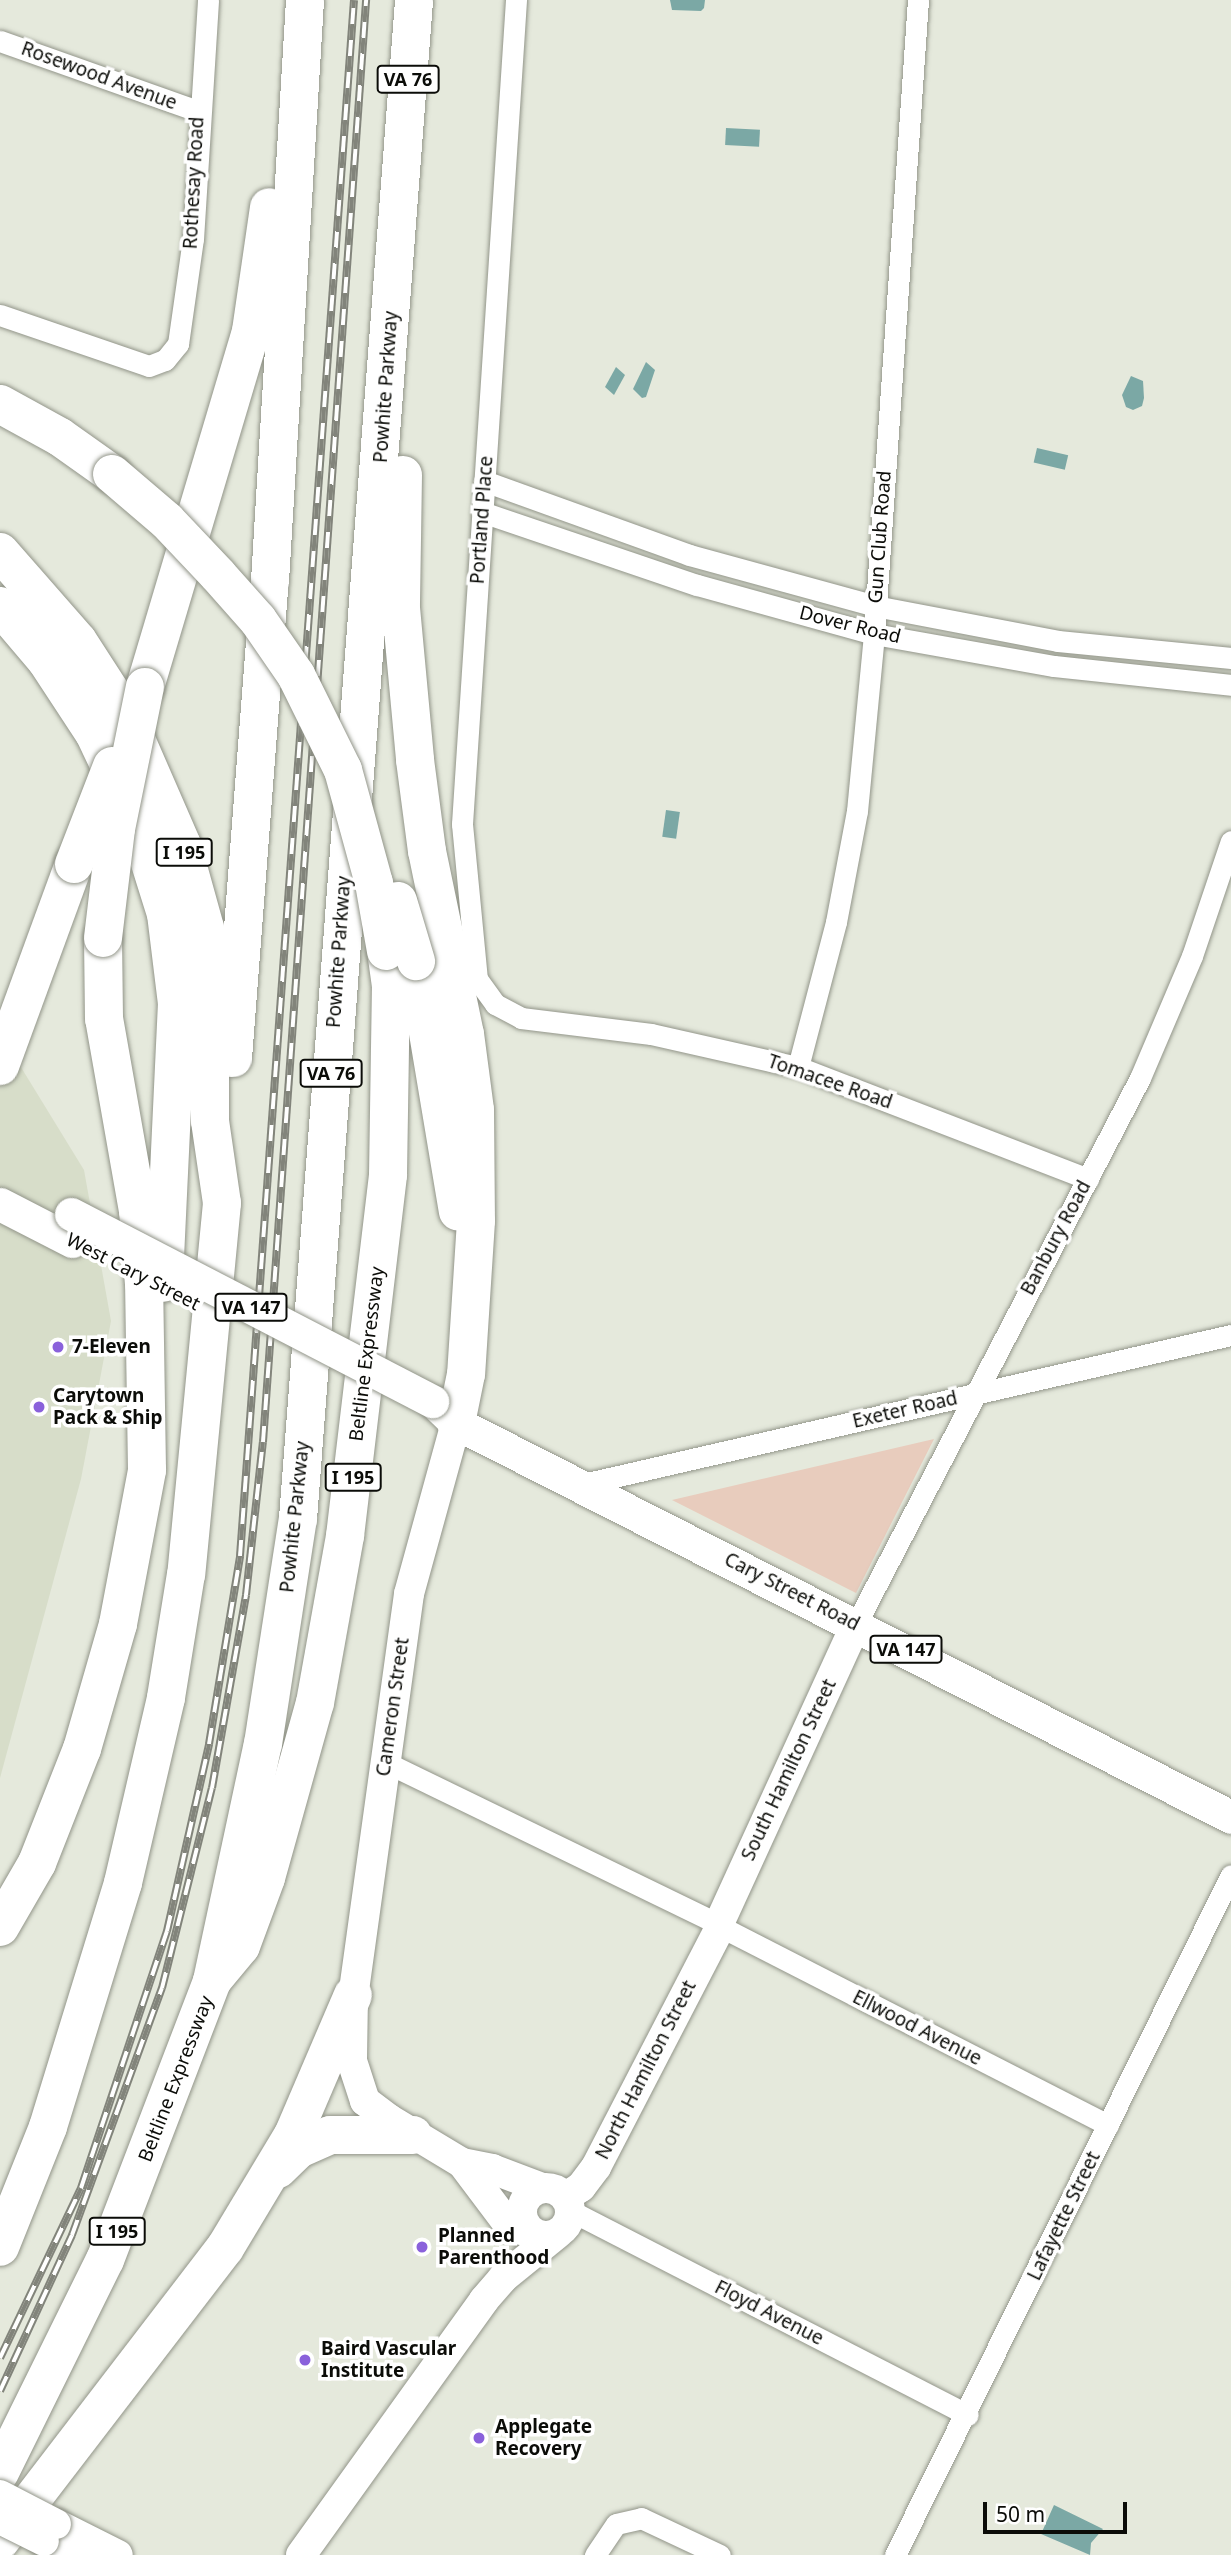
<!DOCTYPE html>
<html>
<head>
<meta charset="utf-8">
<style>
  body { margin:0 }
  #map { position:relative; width:1231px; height:2555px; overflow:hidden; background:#e5e9dc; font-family:"Noto Sans",sans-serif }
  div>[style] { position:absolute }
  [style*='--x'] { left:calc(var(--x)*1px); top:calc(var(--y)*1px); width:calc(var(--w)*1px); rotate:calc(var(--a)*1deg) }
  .built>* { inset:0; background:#d7ddc9 }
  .green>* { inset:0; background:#e8ccbd }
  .water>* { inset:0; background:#7ba8a5; transform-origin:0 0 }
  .roads { filter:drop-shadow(0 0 2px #929589) drop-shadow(0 0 2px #929589) }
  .street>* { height:21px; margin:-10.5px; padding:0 10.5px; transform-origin:10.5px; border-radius:10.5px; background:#fff }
  .secondary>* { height:30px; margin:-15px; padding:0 15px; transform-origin:15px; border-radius:15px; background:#fff }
  .secondary>.ring { margin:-15px; padding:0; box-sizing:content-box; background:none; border:30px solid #fff; border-radius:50% }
  .primary>* { height:33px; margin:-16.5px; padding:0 16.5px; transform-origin:16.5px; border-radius:16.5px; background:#fff }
  .highway>* { height:38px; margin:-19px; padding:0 19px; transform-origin:19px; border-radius:19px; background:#fff }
  .rail>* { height:8px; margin-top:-4px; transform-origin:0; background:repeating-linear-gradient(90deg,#fff 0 16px,#82847b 0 32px); box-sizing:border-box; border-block:2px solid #82847b }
  .bridges { filter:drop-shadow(0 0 2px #929589) drop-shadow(0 0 2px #929589) }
  .secondary-bridge>* { height:30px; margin:-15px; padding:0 15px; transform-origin:15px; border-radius:15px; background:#fff }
  .primary-bridge>* { height:33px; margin:-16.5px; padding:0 16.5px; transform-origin:16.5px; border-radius:16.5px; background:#fff }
  .highway-bridge>* { height:38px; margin:-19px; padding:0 19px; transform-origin:19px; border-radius:19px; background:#fff }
  .dots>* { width:19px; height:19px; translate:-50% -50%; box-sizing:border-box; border:4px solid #fff; border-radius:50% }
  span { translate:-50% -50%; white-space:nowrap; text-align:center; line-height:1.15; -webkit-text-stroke:7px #fff; paint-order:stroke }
  .shield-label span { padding:2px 5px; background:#fff; border:2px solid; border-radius:5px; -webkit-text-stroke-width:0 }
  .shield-label { font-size:18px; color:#0b0c08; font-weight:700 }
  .street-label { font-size:19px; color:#0b0c08 }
  .poi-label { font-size:19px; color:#0b0c08; font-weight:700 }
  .left { translate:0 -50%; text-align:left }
  .scale { position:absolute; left:983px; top:2502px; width:144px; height:32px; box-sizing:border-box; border:4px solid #0b0c08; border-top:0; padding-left:9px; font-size:21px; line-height:24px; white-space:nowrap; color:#0b0c08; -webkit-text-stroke:5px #fff; paint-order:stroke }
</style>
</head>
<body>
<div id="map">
  <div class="built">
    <div style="clip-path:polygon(0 1033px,84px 1170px,111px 1321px,81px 1479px,0 1778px)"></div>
  </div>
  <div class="green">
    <div style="clip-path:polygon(934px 1439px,856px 1593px,672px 1500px)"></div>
  </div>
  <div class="water">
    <div style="clip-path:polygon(670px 0,705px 0,704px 8px,701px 11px,672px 10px)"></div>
    <div style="left:726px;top:128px;width:34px;height:17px;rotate:3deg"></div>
    <div style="clip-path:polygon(646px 362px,655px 370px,646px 397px,642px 398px,633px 389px)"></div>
    <div style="clip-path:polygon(616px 367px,625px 375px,614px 395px,605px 387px)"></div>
    <div style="clip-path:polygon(1131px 376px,1143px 381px,1144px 398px,1142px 406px,1133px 410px,1126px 407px,1122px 395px)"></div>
    <div style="left:1037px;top:448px;width:32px;height:15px;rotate:13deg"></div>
    <div style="left:666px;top:810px;width:14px;height:27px;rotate:8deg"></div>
    <div style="clip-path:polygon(1054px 2505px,1103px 2529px,1091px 2543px,1090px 2555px,1041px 2534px)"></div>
  </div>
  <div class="roads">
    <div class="street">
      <div style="--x:516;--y:0;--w:826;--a:93.75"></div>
      <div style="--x:462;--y:824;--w:156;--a:84.5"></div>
      <div style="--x:477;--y:979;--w:31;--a:54"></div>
      <div style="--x:495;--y:1004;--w:30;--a:28"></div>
      <div style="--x:521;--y:1018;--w:131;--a:7"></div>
      <div style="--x:651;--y:1034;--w:151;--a:12.7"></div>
      <div style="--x:798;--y:1067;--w:311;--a:21.1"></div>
      <div style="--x:0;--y:41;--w:210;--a:19.5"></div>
      <div style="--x:0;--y:315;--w:157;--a:18.9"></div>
      <div style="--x:149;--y:366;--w:17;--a:-21"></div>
      <div style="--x:165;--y:360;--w:21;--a:-51"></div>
      <div style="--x:178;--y:344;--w:106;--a:-81.9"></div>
      <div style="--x:193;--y:239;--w:239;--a:-86.4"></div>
      <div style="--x:484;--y:481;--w:218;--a:19.8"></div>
      <div style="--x:689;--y:555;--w:193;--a:15.3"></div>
      <div style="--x:875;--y:606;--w:186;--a:10.8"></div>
      <div style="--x:1058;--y:641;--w:174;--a:5.6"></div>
      <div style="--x:482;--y:512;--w:227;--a:18.8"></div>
      <div style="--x:697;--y:585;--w:184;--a:15.5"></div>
      <div style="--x:874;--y:634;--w:183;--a:10.1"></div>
      <div style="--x:1054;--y:666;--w:178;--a:6.1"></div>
      <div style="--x:798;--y:1067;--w:150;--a:-75.3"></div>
      <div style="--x:836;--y:922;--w:113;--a:-79.3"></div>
      <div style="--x:857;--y:811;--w:178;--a:-84.5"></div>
      <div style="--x:874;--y:634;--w:636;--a:-86.03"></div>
      <div style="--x:579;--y:1485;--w:669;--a:-12.96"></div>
      <div style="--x:856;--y:1624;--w:615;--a:-62.52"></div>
      <div style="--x:1140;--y:1078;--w:133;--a:-66.9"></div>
      <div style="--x:1192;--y:956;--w:121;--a:-71.3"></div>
      <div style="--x:385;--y:1762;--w:364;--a:25.9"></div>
      <div style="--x:727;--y:1930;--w:428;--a:27.1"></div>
      <div style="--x:571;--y:2211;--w:446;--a:27.2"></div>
      <div style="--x:595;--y:2555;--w:37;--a:-56"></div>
      <div style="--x:616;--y:2524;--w:26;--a:-13"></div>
      <div style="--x:641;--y:2518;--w:87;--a:25.1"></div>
      <div style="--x:895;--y:2555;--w:758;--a:-63.71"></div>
    </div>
    <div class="secondary">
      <div style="--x:456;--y:1423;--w:177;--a:105.4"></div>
      <div style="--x:409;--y:1594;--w:405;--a:97.9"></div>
      <div style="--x:353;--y:1995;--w:66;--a:90.9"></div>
      <div style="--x:352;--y:2061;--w:42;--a:72"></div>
      <div style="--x:365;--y:2101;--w:30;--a:37"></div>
      <div style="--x:389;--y:2119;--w:85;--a:31.1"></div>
      <div style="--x:462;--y:2163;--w:31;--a:11"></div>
      <div style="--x:492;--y:2169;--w:53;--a:20.8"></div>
      <div style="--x:722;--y:1917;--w:322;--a:-65.4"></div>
      <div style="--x:462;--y:2163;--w:81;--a:53"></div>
      <div style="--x:511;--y:2228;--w:21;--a:11"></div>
      <div class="ring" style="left:522px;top:2188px;width:18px;height:18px"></div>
      <div style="--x:566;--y:2197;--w:18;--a:-34"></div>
      <div style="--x:581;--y:2187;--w:25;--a:-53"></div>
      <div style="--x:596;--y:2167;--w:263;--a:-62.6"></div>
      <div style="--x:56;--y:2524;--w:69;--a:26.6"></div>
      <div style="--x:44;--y:2541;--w:30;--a:27"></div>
      <div style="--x:301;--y:2555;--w:314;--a:-54.3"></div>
      <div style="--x:484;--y:2300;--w:29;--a:-49"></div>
      <div style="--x:503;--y:2278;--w:70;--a:-39.2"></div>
    </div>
    <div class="primary">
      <div style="--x:0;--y:1204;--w:81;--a:27.2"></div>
      <div style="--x:436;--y:1404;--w:28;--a:44"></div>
      <div style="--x:456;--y:1423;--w:869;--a:26.95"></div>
    </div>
    <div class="highway">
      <div style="--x:0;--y:404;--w:68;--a:28.8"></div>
      <div style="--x:60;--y:437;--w:64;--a:35.4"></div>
      <div style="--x:403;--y:475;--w:133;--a:90.9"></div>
      <div style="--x:401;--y:608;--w:153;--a:84.7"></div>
      <div style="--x:415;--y:760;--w:92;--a:82.5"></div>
      <div style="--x:427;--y:851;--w:187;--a:78.3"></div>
      <div style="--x:465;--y:1034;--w:77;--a:82.5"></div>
      <div style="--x:475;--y:1110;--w:111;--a:89.5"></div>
      <div style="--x:476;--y:1221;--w:153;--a:93.7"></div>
      <div style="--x:466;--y:1374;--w:50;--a:101.5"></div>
      <div style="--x:0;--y:552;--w:118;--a:48.8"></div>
      <div style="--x:78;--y:641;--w:87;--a:57.2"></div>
      <div style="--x:125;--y:714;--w:143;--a:66.5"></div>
      <div style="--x:182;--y:845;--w:86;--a:74.5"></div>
      <div style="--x:205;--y:928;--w:44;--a:83.5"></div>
      <div style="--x:210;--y:972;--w:149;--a:90"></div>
      <div style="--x:210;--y:1121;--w:83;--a:81.7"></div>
      <div style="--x:222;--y:1203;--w:373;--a:95.5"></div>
      <div style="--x:186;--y:1574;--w:126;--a:99.2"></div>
      <div style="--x:166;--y:1698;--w:190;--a:103.1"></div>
      <div style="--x:123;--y:1883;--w:255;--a:107.1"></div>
      <div style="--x:48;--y:2127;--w:129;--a:111.8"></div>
      <div style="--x:0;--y:606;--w:71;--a:49.6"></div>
      <div style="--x:46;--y:660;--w:87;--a:56.7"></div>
      <div style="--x:94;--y:733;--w:105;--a:64.7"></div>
      <div style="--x:139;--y:828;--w:90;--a:72.6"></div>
      <div style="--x:166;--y:914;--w:90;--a:83"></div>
      <div style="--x:177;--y:1003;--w:280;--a:92.7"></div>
      <div style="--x:145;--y:687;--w:371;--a:-73.4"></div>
      <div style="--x:251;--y:331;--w:125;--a:-81.7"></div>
      <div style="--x:416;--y:961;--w:254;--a:80.5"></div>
      <div style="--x:233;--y:1058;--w:478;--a:-85.6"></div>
      <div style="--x:270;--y:581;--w:582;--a:-86.55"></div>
      <div style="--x:0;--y:1066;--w:215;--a:-69.9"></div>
      <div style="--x:0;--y:1927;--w:74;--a:-60"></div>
      <div style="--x:37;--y:1863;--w:123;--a:-68.5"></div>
      <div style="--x:82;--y:1749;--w:130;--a:-73.9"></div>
      <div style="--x:118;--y:1624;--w:157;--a:-79.3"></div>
      <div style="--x:147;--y:1470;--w:186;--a:-90.9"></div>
      <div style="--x:144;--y:1284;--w:73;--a:-94.7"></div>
      <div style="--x:138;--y:1211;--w:195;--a:-100"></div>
      <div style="--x:104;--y:1019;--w:81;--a:-90.7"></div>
      <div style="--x:212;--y:1981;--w:242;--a:-77.9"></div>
      <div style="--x:263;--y:1744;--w:228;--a:-81.2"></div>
      <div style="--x:298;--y:1519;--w:1523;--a:-85.63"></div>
      <div style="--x:278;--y:2169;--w:29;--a:-44"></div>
      <div style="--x:299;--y:2149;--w:34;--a:-24"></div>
      <div style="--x:330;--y:2135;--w:83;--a:0"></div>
      <div style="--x:0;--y:2472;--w:237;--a:-63.7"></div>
      <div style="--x:105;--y:2260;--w:299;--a:-69"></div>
      <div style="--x:212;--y:1981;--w:45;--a:-50.4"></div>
      <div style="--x:241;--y:1946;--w:72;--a:-69.8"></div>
      <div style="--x:266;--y:1878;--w:182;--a:-74.4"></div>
      <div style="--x:315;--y:1703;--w:170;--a:-79.8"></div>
      <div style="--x:345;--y:1536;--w:364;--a:-83.2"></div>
      <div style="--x:388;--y:1175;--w:189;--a:-89.1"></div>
      <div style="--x:391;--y:986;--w:35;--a:-98"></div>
      <div style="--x:0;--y:2541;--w:369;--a:-52.5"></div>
      <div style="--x:225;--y:2248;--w:132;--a:-59"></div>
      <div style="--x:293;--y:2135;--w:152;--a:-66.8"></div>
    </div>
  </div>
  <div class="rail">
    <div style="--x:0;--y:2358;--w:188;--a:-64.5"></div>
    <div style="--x:81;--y:2188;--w:271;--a:-71.5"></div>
    <div style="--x:167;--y:1931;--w:192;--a:-77.3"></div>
    <div style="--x:209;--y:1744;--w:191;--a:-80.6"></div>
    <div style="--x:240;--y:1556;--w:1560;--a:-85.81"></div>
    <div style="--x:0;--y:2391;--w:172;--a:-65.2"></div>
    <div style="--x:72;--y:2235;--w:263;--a:-70"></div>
    <div style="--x:162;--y:1988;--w:206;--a:-76"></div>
    <div style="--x:212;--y:1788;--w:196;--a:-80"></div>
    <div style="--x:246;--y:1595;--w:154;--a:-83.7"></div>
    <div style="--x:263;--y:1442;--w:1446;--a:-85.91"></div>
  </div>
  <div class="bridges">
    <div class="secondary-bridge">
      <div style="--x:0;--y:2495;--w:63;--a:27.4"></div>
      <div style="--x:0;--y:2519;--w:49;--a:26.6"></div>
    </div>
    <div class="primary-bridge">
      <div style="--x:71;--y:1214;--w:407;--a:27.4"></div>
    </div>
    <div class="highway-bridge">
      <div style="--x:112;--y:474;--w:72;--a:40.5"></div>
      <div style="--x:167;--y:521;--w:74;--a:46.6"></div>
      <div style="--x:218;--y:575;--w:60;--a:48.4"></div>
      <div style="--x:258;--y:620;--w:67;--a:55.4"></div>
      <div style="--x:296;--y:675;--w:106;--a:63.7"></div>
      <div style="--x:343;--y:770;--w:117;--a:74.7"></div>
      <div style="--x:374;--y:883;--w:69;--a:80"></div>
      <div style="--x:74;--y:864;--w:105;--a:-68.8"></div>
      <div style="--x:398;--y:901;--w:63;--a:73.3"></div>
      <div style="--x:103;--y:938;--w:110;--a:-83.2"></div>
      <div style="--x:116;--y:829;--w:145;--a:-78.5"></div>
    </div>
  </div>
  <div class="dots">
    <div style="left:58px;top:1347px;background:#8a61db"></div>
    <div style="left:39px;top:1407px;background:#8a61db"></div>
    <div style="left:422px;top:2247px;background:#8a61db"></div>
    <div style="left:305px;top:2360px;background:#8a61db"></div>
    <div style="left:479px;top:2438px;background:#8a61db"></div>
  </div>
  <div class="shield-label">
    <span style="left:408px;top:79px">VA 76</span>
    <span style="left:184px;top:852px">I 195</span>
    <span style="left:331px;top:1073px">VA 76</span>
    <span style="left:251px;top:1307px">VA 147</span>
    <span style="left:353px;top:1477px">I 195</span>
    <span style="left:906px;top:1649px">VA 147</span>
    <span style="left:117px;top:2231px">I 195</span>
  </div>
  <div class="street-label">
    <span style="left:99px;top:76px;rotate:20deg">Rosewood Avenue</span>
    <span style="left:194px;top:183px;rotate:-87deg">Rothesay Road</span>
    <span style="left:386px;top:387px;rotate:-86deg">Powhite Parkway</span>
    <span style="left:482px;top:520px;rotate:-86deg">Portland Place</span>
    <span style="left:880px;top:537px;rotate:-86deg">Gun Club Road</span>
    <span style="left:850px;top:625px;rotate:14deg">Dover Road</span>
    <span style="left:339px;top:952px;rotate:-86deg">Powhite Parkway</span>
    <span style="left:830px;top:1082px;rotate:19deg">Tomacee Road</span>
    <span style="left:1056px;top:1238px;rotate:-62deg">Banbury Road</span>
    <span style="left:133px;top:1272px;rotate:27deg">West Cary Street</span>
    <span style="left:367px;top:1354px;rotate:-83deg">Beltline Expressway</span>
    <span style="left:905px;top:1410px;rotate:-13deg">Exeter Road</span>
    <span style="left:295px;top:1517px;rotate:-84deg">Powhite Parkway</span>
    <span style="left:792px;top:1592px;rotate:27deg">Cary Street Road</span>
    <span style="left:393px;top:1707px;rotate:-82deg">Cameron Street</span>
    <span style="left:789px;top:1770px;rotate:-65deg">South Hamilton Street</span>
    <span style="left:917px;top:2028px;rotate:27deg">Ellwood Avenue</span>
    <span style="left:646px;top:2070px;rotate:-63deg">North Hamilton Street</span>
    <span style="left:176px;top:2079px;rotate:-69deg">Beltline Expressway</span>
    <span style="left:1064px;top:2216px;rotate:-64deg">Lafayette Street</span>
    <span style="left:769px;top:2313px;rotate:27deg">Floyd Avenue</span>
  </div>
  <div class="poi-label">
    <span class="left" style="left:72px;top:1347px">7-Eleven</span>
    <span class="left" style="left:53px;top:1407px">Carytown<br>Pack &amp; Ship</span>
    <span class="left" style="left:438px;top:2247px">Planned<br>Parenthood</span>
    <span class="left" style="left:321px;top:2360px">Baird Vascular<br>Institute</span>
    <span class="left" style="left:495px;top:2438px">Applegate<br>Recovery</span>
  </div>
  <div class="scale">50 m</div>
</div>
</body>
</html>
